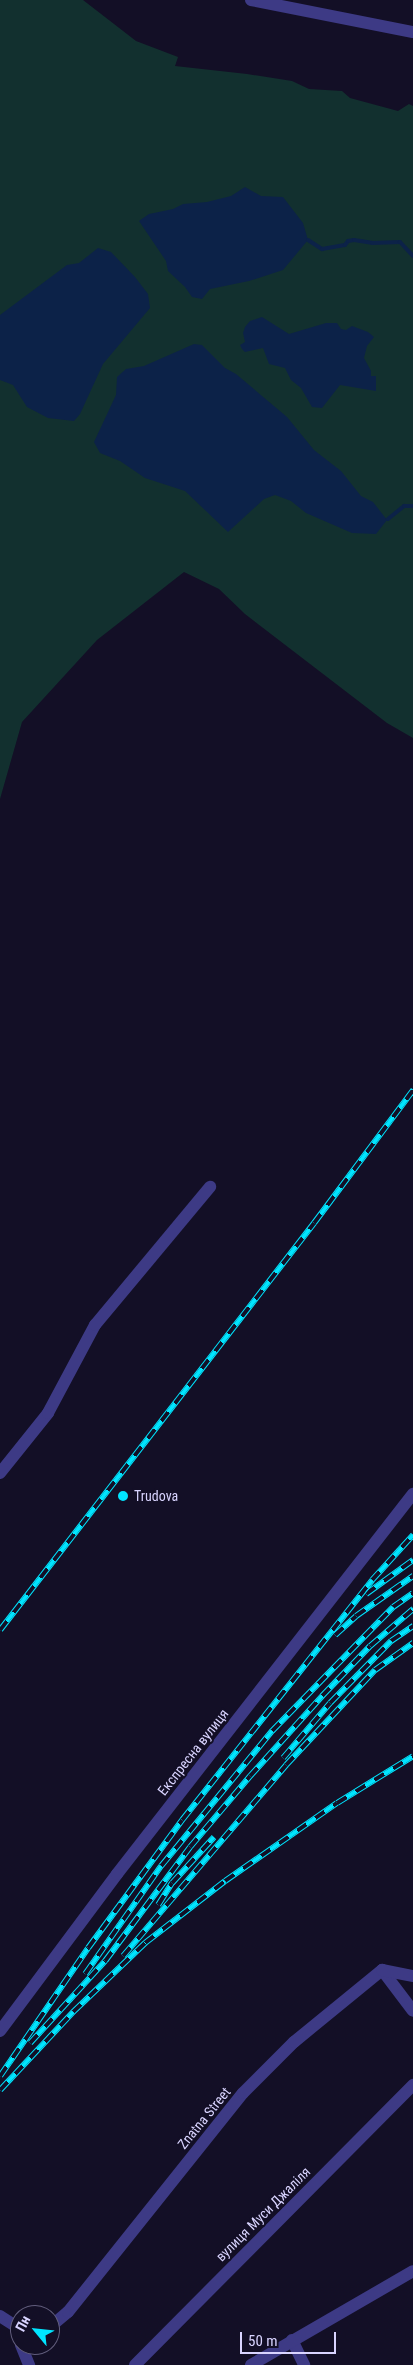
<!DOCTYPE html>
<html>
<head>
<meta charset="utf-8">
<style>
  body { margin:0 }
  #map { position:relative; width:413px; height:2365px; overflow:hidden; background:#130f26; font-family:"Roboto Condensed",sans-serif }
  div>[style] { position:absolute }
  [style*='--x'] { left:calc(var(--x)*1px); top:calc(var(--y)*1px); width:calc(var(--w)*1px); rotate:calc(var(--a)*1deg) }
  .green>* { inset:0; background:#12302f }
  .water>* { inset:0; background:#0c2248 }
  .stream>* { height:4px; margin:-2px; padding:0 2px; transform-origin:2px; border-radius:2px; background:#0c2248 }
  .minor>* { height:12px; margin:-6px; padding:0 6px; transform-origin:6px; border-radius:6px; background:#3d3a85 }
  .rail>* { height:5.5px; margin-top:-2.75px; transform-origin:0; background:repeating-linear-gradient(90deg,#130f26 0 11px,#00e5ff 0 22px); box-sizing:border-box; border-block:1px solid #00e5ff }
  .dots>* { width:14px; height:14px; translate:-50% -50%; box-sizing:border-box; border:2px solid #130f26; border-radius:50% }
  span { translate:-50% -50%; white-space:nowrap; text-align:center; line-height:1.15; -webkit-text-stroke:4px #130f26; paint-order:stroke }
  .poi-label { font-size:14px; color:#d9d4ff }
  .left { translate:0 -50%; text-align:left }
  .street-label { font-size:14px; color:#d9d4ff }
  .north { position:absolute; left:10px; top:2305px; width:50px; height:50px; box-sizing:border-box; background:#130f26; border:1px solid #625e7d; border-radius:50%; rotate:298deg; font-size:14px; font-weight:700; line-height:20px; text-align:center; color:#d9d4ff }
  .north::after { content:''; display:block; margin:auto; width:18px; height:22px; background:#00e5ff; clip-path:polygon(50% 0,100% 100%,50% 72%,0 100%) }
  .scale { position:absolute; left:240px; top:2332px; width:96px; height:22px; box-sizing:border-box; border:2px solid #d9d4ff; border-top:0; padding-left:6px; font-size:15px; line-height:18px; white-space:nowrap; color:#d9d4ff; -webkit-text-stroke:4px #130f26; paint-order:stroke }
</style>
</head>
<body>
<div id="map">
  <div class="green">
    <div style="clip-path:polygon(0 0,83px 0,136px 41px,178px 57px,175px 66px,247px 74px,292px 81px,309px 89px,342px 91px,350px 98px,398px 111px,409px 104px,413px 106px,413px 738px,387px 723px,245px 614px,219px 589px,184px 572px,97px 640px,22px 722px,0 799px)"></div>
  </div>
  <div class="water">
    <div style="clip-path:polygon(245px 187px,261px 196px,283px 197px,303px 223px,308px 240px,283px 270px,249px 281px,210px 289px,202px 299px,192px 297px,185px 287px,168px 271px,166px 261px,139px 221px,149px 214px,173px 209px,183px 204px,207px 202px,231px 196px)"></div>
    <div style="clip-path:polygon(98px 248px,111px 252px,135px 277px,148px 294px,150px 308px,103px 364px,80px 414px,74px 421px,48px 418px,27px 407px,13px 385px,0 380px,0 315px,67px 265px,79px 263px)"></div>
    <div style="clip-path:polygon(262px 317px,289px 334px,326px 323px,337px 323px,341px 329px,346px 330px,352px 326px,368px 332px,374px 337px,367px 346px,364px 358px,371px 371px,371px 376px,376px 376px,376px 391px,340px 385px,322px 408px,312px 407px,301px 388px,291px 380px,285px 368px,269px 364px,263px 348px,245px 352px,242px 349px,240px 345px,245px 342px,243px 333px,245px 327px,250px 321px)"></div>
    <div style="clip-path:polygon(194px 344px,202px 345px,225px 368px,236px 374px,287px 417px,314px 450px,341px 471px,361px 496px,373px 502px,387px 520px,376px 534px,352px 533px,306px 513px,291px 501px,275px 495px,264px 499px,228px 532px,185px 491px,145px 478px,120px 461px,100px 453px,94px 442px,116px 395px,117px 377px,126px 369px,144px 366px)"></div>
  </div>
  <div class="stream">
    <div style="--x:308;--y:240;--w:17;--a:33"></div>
    <div style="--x:322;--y:249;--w:23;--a:-10"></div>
    <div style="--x:345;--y:245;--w:5;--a:-53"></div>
    <div style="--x:348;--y:241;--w:6;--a:-9"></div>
    <div style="--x:354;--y:240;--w:18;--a:9"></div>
    <div style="--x:372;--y:243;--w:28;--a:-2"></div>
    <div style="--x:400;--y:242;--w:19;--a:47"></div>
    <div style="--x:388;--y:519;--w:21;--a:-39"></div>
    <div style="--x:404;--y:506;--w:9;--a:0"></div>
  </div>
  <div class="minor">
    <div style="--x:251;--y:0;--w:165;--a:11.2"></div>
    <div style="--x:0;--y:1473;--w:77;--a:-51.3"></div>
    <div style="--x:48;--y:1413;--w:100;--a:-61.9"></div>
    <div style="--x:95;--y:1325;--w:180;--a:-50.2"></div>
    <div style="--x:382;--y:1970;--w:51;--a:52.9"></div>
    <div style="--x:0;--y:2031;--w:196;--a:-53.3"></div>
    <div style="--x:117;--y:1874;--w:482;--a:-52.1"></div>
    <div style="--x:0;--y:2316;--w:24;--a:33"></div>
    <div style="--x:50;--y:2327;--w:23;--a:-40"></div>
    <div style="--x:68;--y:2312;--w:280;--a:-51.4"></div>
    <div style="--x:243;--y:2093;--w:72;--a:-45"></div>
    <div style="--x:294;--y:2042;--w:114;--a:-39.3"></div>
    <div style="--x:382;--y:1970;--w:32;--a:11"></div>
    <div style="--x:292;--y:2340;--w:28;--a:64"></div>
    <div style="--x:21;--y:2345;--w:22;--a:68"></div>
    <div style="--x:135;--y:2365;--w:395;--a:-45.2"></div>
    <div style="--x:251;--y:2365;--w:187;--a:-30.1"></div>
  </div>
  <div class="rail">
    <div style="--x:366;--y:1594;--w:58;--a:-35.9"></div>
    <div style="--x:0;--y:1630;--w:514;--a:-52.35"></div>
    <div style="--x:314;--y:1223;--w:166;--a:-53.3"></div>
    <div style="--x:335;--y:1635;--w:28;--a:-42"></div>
    <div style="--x:356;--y:1616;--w:70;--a:-35.1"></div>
    <div style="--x:283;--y:1758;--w:72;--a:-49.5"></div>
    <div style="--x:330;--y:1703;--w:87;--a:-45.5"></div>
    <div style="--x:391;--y:1641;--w:27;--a:-34"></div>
    <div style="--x:158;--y:1905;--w:26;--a:-58"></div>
    <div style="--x:172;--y:1883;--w:62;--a:-47.6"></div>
    <div style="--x:123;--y:1956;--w:251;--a:-49.5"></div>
    <div style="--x:286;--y:1765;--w:130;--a:-46.9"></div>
    <div style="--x:375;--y:1670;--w:47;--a:-35.4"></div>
    <div style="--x:85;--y:1974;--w:132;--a:-54.9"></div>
    <div style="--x:161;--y:1866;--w:175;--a:-50.6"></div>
    <div style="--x:272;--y:1731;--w:173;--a:-45.7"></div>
    <div style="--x:393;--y:1607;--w:24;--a:-35"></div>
    <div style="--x:30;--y:2043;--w:111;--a:-47.6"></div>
    <div style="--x:105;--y:1961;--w:142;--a:-53.3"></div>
    <div style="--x:190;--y:1847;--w:93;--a:-49.8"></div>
    <div style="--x:250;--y:1776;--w:108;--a:-48"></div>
    <div style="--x:322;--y:1696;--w:69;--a:-46.2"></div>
    <div style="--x:370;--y:1646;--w:57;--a:-40.7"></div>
    <div style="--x:0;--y:2076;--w:155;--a:-55.5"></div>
    <div style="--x:88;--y:1948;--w:159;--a:-53.7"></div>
    <div style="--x:182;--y:1820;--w:306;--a:-51.6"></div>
    <div style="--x:372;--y:1580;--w:61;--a:-47.7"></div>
    <div style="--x:0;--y:2090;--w:107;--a:-46.9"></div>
    <div style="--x:73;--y:2012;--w:100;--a:-43.8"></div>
    <div style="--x:145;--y:1943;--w:101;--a:-37.8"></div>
    <div style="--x:225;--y:1881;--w:136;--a:-34.9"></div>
    <div style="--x:337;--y:1803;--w:89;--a:-31.7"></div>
  </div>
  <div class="dots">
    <div style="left:123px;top:1496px;background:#00e5ff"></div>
  </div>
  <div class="poi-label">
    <span class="left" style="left:134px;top:1496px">Trudova</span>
  </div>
  <div class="street-label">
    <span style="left:193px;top:1752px;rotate:-52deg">Експресна вулиця</span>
    <span style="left:204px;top:2118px;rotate:-51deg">Znatna Street</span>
    <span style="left:263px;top:2214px;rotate:-45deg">вулиця Муси Джаліля</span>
  </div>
  <div class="north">Пн</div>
  <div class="scale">50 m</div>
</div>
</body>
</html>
